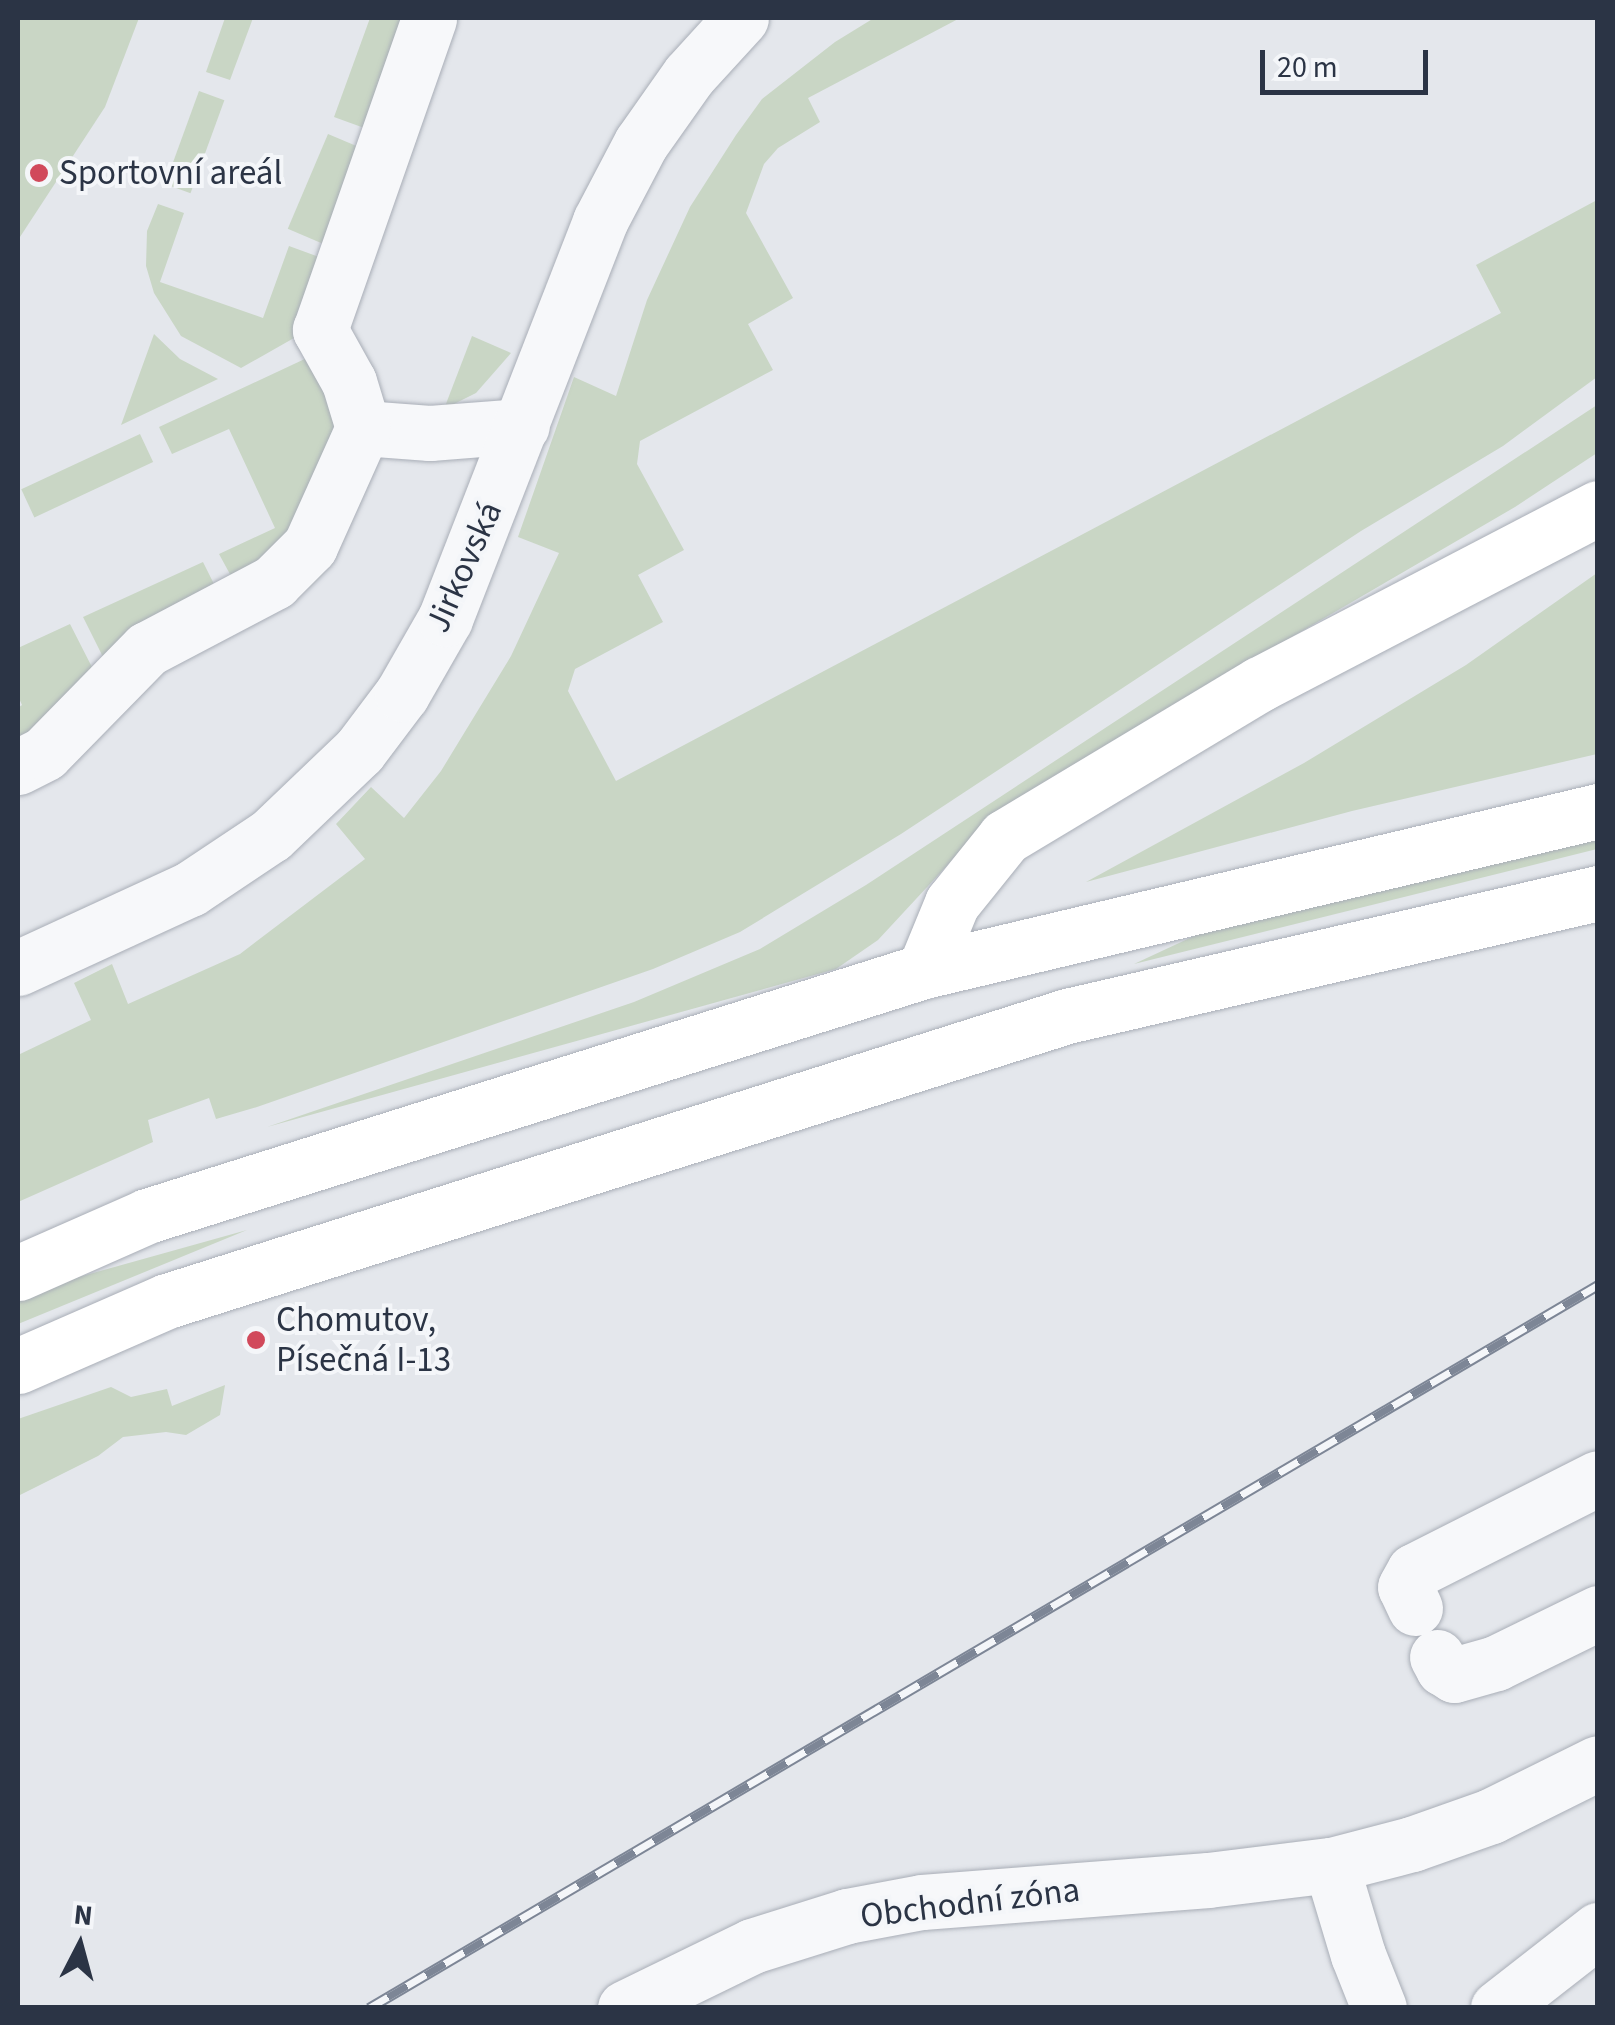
<!DOCTYPE html>
<html>
<head>
<meta charset="utf-8">
<style>
  body { margin:0 }
  #map { position:relative; width:1615px; height:2025px; overflow:hidden; background:#e4e7ec; font-family:"Source Sans 3",sans-serif }
  div>[style] { position:absolute }
  [style*='--x'] { left:calc(var(--x)*1px); top:calc(var(--y)*1px); width:calc(var(--w)*1px); rotate:calc(var(--a)*1deg) }
  .green>* { inset:0; background:#c9d6c5; transform-origin:0 0 }
  .roads { filter:drop-shadow(0 0 2px #a9aeb7) drop-shadow(0 0 2px #a9aeb7) }
  .minor>* { height:55px; margin:-27.5px; padding:0 27.5px; transform-origin:27.5px; border-radius:27.5px; background:#f7f8fa }
  .highway>* { height:55px; margin:-27.5px; padding:0 27.5px; transform-origin:27.5px; border-radius:27.5px; background:#fff }
  .rail>* { height:11px; margin-top:-5.5px; transform-origin:0; background:repeating-linear-gradient(90deg,#f4f6f9 0 22px,#7d8696 0 44px); box-sizing:border-box; border-block:2px solid #7d8696 }
  .dots>* { width:28px; height:28px; translate:-50% -50%; box-sizing:border-box; border:5px solid #f4f6f9; border-radius:50% }
  span { translate:-50% -50%; white-space:nowrap; text-align:center; line-height:1.15; -webkit-text-stroke:8px #f4f6f9; paint-order:stroke }
  .poi-label { font-size:35px; color:#2b3445 }
  .left { translate:0 -50%; text-align:left }
  .street-label { font-size:35px; color:#2b3445 }
  .frame { position:absolute; inset:0; border:20px solid #2b3445; pointer-events:none }
  .north { position:absolute; left:30px; top:1895px; width:100px; height:100px; -webkit-text-stroke:8px #f4f6f9; paint-order:stroke; rotate:6deg; font-size:28px; font-weight:700; line-height:40px; text-align:center; color:#2b3445 }
  .north::after { content:''; display:block; margin:auto; width:35px; height:45px; background:#2b3445; clip-path:polygon(50% 0,100% 100%,50% 72%,0 100%) }
  .scale { position:absolute; left:1260px; top:50px; width:168px; height:45px; box-sizing:border-box; border:5px solid #2b3445; border-top:0; padding-left:12px; font-size:30px; line-height:35px; white-space:nowrap; color:#2b3445; -webkit-text-stroke:8px #f4f6f9; paint-order:stroke }
</style>
</head>
<body>
<div id="map">
  <div class="green">
    <div style="clip-path:polygon(18px 18px,139px 18px,105px 107px,18px 240px)"></div>
    <div style="clip-path:polygon(225px 18px,253px 18px,230px 80px,206px 72px)"></div>
    <div style="clip-path:polygon(370px 18px,417px 18px,378px 133px,334px 117px)"></div>
    <div style="clip-path:polygon(874px 18px,960px 18px,808px 98px,820px 122px,778px 148px,764px 164px,746px 213px,793px 298px,748px 324px,773px 370px,640px 441px,637px 464px,684px 550px,638px 575px,663px 622px,575px 669px,568px 691px,616px 781px,1501px 313px,1476px 265px,1597px 200px,1597px 377px,1503px 446px,1361px 531px,901px 834px,740px 932px,653px 969px,257px 1107px,216px 1119px,209px 1098px,148px 1120px,153px 1142px,18px 1202px,18px 1055px,91px 1020px,74px 983px,112px 964px,128px 1004px,240px 954px,365px 859px,336px 824px,371px 787px,404px 818px,441px 771px,511px 656px,559px 553px,518px 537px,574px 377px,616px 396px,647px 300px,690px 207px,736px 135px,762px 99px,835px 42px)"></div>
    <div style="left:199px;top:91px;width:27px;height:99px;rotate:20deg"></div>
    <div style="left:328px;top:134px;width:47px;height:103px;rotate:23deg"></div>
    <div style="clip-path:polygon(158px 204px,184px 213px,160px 282px,263px 318px,289px 246px,330px 261px,294px 338px,241px 368px,181px 336px,154px 293px,146px 266px,147px 231px)"></div>
    <div style="clip-path:polygon(154px 334px,180px 359px,218px 379px,121px 425px)"></div>
    <div style="clip-path:polygon(472px 336px,511px 353px,476px 393px,444px 409px)"></div>
    <div style="clip-path:polygon(309px 357px,318px 359px,334px 425px,321px 476px,303px 524px,237px 587px,219px 554px,275px 528px,229px 429px,172px 454px,159px 427px)"></div>
    <div style="clip-path:polygon(1597px 405px,1597px 453px,1515px 507px,1158px 715px,979px 831px,878px 940px,836px 969px,267px 1127px,634px 1002px,760px 949px,866px 885px)"></div>
    <div style="left:140px;top:434px;width:31px;height:131px;rotate:65deg"></div>
    <div style="clip-path:polygon(203px 562px,219px 594px,107px 665px,83px 617px)"></div>
    <div style="clip-path:polygon(1597px 573px,1597px 754px,1352px 811px,1086px 882px,1304px 763px,1466px 665px)"></div>
    <div style="clip-path:polygon(70px 624px,96px 675px,18px 749px,18px 708px,22px 705px,18px 696px,18px 648px)"></div>
    <div style="clip-path:polygon(1597px 839px,1597px 849px,1134px 964px,1267px 902px)"></div>
    <div style="clip-path:polygon(247px 1230px,18px 1324px,18px 1296px,25px 1292px)"></div>
    <div style="clip-path:polygon(225px 1385px,220px 1415px,186px 1435px,166px 1432px,123px 1437px,98px 1456px,18px 1496px,18px 1419px,111px 1387px,131px 1397px,167px 1389px,172px 1406px)"></div>
  </div>
  <div class="roads">
    <div class="minor">
      <div style="--x:363;--y:428;--w:67;--a:4.3"></div>
      <div style="--x:430;--y:433;--w:92;--a:-4.4"></div>
      <div style="--x:18;--y:767;--w:30;--a:-27"></div>
      <div style="--x:45;--y:753;--w:146;--a:-45.6"></div>
      <div style="--x:147;--y:649;--w:144;--a:-27.8"></div>
      <div style="--x:274;--y:582;--w:51;--a:-45"></div>
      <div style="--x:310;--y:546;--w:129;--a:-65.8"></div>
      <div style="--x:363;--y:428;--w:48;--a:-106.9"></div>
      <div style="--x:349;--y:382;--w:60;--a:-119.1"></div>
      <div style="--x:320;--y:330;--w:330;--a:-70.7"></div>
      <div style="--x:18;--y:968;--w:189;--a:-24.7"></div>
      <div style="--x:190;--y:889;--w:97;--a:-33.7"></div>
      <div style="--x:271;--y:835;--w:122;--a:-43.7"></div>
      <div style="--x:359;--y:751;--w:71;--a:-53"></div>
      <div style="--x:402;--y:694;--w:86;--a:-60.2"></div>
      <div style="--x:445;--y:619;--w:427;--a:-68.7"></div>
      <div style="--x:600;--y:221;--w:88;--a:-62.3"></div>
      <div style="--x:641;--y:143;--w:83;--a:-54.8"></div>
      <div style="--x:689;--y:75;--w:77;--a:-47.6"></div>
      <div style="--x:1415;--y:1608;--w:23;--a:-115"></div>
      <div style="--x:1405;--y:1587;--w:18;--a:-61"></div>
      <div style="--x:1414;--y:1571;--w:206;--a:-26.8"></div>
      <div style="--x:1437;--y:1657;--w:13;--a:61"></div>
      <div style="--x:1443;--y:1668;--w:13;--a:32"></div>
      <div style="--x:1454;--y:1675;--w:44;--a:-15.9"></div>
      <div style="--x:1496;--y:1663;--w:114;--a:-26.1"></div>
      <div style="--x:1331;--y:1865;--w:94;--a:73.3"></div>
      <div style="--x:1358;--y:1955;--w:57;--a:68.4"></div>
      <div style="--x:625;--y:2008;--w:141;--a:-26"></div>
      <div style="--x:752;--y:1946;--w:100;--a:-17.5"></div>
      <div style="--x:847;--y:1916;--w:76;--a:-10.6"></div>
      <div style="--x:922;--y:1902;--w:287;--a:-4.4"></div>
      <div style="--x:1208;--y:1880;--w:124;--a:-7"></div>
      <div style="--x:1331;--y:1865;--w:84;--a:-14.5"></div>
      <div style="--x:1412;--y:1844;--w:84;--a:-19.5"></div>
      <div style="--x:1491;--y:1816;--w:119;--a:-26.4"></div>
      <div style="--x:1498;--y:2008;--w:127;--a:-38"></div>
    </div>
    <div class="highway">
      <div style="--x:924;--y:971;--w:74;--a:-67.6"></div>
      <div style="--x:952;--y:903;--w:85;--a:-51.2"></div>
      <div style="--x:1005;--y:837;--w:297;--a:-31"></div>
      <div style="--x:1260;--y:684;--w:381;--a:-27.5"></div>
      <div style="--x:18;--y:1273;--w:141;--a:-23.8"></div>
      <div style="--x:147;--y:1216;--w:815;--a:-17.5"></div>
      <div style="--x:924;--y:971;--w:693;--a:-13.35"></div>
      <div style="--x:18;--y:1366;--w:163;--a:-23.6"></div>
      <div style="--x:167;--y:1301;--w:944;--a:-17.57"></div>
      <div style="--x:1067;--y:1016;--w:545;--a:-13.04"></div>
    </div>
  </div>
  <div class="rail">
    <div style="--x:369;--y:2008;--w:1426;--a:-30.47"></div>
  </div>
  <div class="dots">
    <div style="left:39px;top:173px;background:#d1495b"></div>
    <div style="left:256px;top:1340px;background:#d1495b"></div>
  </div>
  <div class="poi-label">
    <span class="left" style="left:59px;top:173px">Sportovní areál</span>
    <span class="left" style="left:276px;top:1340px">Chomutov,<br>Písečná I-13</span>
  </div>
  <div class="street-label">
    <span style="left:464px;top:567px;rotate:-66deg">Jirkovská</span>
    <span style="left:970px;top:1903px;rotate:-7deg">Obchodní zóna</span>
  </div>
  <div class="frame"></div>
  <div class="north">N</div>
  <div class="scale">20 m</div>
</div>
</body>
</html>
